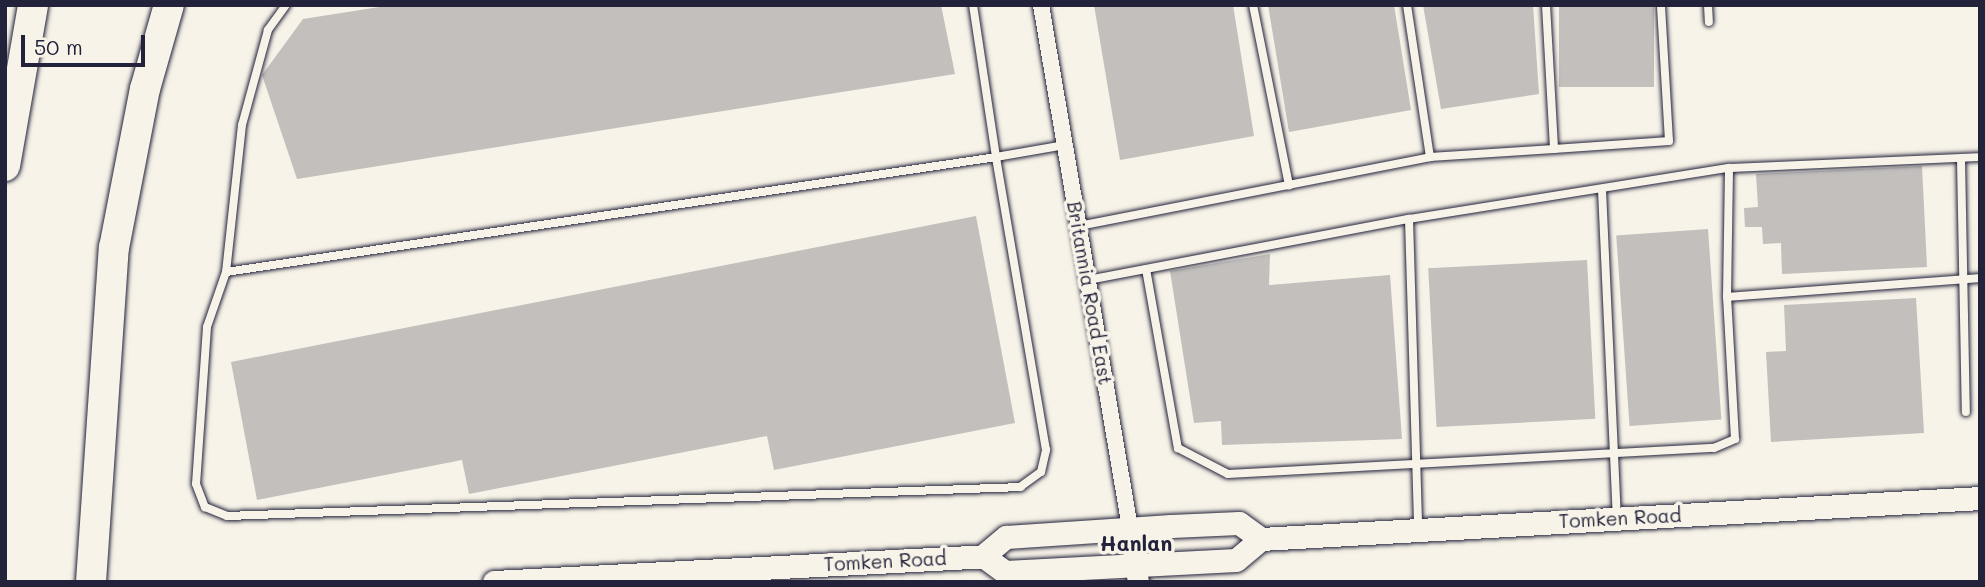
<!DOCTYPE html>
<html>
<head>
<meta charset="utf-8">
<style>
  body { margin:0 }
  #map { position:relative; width:1985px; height:587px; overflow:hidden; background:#f7f3e8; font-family:Mali,sans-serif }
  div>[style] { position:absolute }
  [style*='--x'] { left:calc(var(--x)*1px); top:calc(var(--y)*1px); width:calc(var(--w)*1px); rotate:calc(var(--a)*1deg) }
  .building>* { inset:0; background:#c2bfbd; transform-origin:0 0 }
  .roads { filter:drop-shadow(0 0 2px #22223b) drop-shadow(0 0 2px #22223b) }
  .service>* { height:8px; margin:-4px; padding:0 4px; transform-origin:4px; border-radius:4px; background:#f7f3e8 }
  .minor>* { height:16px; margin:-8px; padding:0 8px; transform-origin:8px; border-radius:8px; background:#f7f3e8 }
  .tertiary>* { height:21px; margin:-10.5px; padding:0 10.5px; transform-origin:10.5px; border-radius:10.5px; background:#f7f3e8 }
  .secondary>* { height:23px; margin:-11.5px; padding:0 11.5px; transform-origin:11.5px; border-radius:11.5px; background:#f7f3e8 }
  .motorway>* { height:30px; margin:-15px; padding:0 15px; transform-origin:15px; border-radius:15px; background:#f7f3e8 }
  span { translate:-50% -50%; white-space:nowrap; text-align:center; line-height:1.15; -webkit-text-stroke:7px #f7f3e8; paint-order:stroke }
  .street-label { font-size:19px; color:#22223b }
  .neighbourhood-label { font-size:21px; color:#22223b; font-weight:700 }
  .frame { position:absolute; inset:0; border:7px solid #22223b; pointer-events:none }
  .scale { position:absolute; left:21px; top:35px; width:124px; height:32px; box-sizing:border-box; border:4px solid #22223b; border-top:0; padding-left:9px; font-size:21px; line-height:24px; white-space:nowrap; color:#22223b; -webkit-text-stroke:5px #f7f3e8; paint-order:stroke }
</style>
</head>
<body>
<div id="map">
  <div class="building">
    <div style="clip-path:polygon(392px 5px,941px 5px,955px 74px,297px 179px,262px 75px,303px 19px)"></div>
    <div style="clip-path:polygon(1094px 5px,1233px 5px,1254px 136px,1120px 160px)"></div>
    <div style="clip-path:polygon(1268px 5px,1394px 5px,1411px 110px,1289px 132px)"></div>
    <div style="clip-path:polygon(1423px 5px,1533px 5px,1539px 94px,1441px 109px)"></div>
    <div style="left:1559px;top:5px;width:95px;height:82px"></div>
    <div style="clip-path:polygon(1922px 166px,1927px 267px,1782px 274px,1781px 243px,1763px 244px,1762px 227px,1745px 227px,1744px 208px,1758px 207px,1756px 174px)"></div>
    <div style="clip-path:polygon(976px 216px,1015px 423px,774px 470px,767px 436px,469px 494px,462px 460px,257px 500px,231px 362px)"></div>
    <div style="left:1708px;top:229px;width:191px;height:92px;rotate:86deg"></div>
    <div style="clip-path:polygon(1270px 254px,1269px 285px,1390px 275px,1402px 439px,1222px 445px,1221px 421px,1194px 423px,1170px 271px)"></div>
    <div style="left:1587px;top:260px;width:159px;height:159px;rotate:87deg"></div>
    <div style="clip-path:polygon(1916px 298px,1924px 433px,1771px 442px,1766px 352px,1786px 351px,1784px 305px)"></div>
  </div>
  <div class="roads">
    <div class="service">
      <div style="--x:286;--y:5;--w:31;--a:126"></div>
      <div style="--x:268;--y:30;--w:98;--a:105.3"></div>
      <div style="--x:242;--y:125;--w:148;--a:96.2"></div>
      <div style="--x:226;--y:272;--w:58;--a:109.1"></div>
      <div style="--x:207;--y:327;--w:157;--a:94"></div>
      <div style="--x:196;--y:484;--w:25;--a:69"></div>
      <div style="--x:205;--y:507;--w:24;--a:22"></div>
      <div style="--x:227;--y:516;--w:794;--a:-2.09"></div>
      <div style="--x:1020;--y:487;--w:26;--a:-36"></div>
      <div style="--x:1041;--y:472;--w:23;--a:-77"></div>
      <div style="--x:1046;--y:450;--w:297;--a:-99.7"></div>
      <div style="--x:996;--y:157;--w:70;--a:-9.9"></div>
      <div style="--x:1253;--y:5;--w:184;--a:78.7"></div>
      <div style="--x:1407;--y:5;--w:154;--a:81.4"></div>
      <div style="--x:1546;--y:5;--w:144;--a:86.8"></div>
      <div style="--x:1554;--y:149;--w:115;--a:-4"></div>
      <div style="--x:1669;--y:141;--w:136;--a:-93.4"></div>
      <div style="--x:1708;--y:5;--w:17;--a:87"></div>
      <div style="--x:1961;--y:160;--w:252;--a:88.9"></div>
      <div style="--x:1602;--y:190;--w:325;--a:87.4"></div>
      <div style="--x:1409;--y:219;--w:308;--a:88.3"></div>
      <div style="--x:1079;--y:226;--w:358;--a:-11.1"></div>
      <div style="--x:1430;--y:157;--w:124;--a:-3.7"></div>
      <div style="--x:1146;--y:269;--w:182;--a:79.9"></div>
      <div style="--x:1178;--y:448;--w:56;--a:27.5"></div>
      <div style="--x:1228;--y:474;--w:487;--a:-3.1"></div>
      <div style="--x:1714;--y:448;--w:23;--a:-23"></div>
      <div style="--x:1735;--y:439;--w:142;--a:-93.2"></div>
      <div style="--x:1727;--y:297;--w:254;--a:-4.3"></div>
      <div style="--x:226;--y:272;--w:779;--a:-8.49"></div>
      <div style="--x:996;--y:157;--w:154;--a:-98.6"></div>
      <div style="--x:1088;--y:280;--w:327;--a:-10.8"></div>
      <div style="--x:1409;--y:219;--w:324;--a:-9.1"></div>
      <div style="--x:1727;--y:297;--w:129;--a:-89.1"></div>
      <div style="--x:1729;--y:168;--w:251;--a:-2.5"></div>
    </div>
    <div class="minor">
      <div style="--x:1041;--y:5;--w:531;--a:80.34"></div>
    </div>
    <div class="tertiary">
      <div style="--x:1130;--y:528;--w:55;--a:81.6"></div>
    </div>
    <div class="secondary">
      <div style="--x:983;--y:556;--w:27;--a:36"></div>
      <div style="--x:1005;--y:572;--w:231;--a:-3"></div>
      <div style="--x:1236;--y:560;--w:33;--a:-40"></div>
      <div style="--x:1261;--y:539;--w:720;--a:-3.26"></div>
      <div style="--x:494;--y:582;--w:490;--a:-3"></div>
      <div style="--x:983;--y:556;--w:30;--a:-40"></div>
      <div style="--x:1006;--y:537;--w:165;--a:-3.8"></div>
      <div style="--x:1171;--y:526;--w:68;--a:-2.5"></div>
      <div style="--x:1239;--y:523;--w:27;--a:36"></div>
    </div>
    <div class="motorway">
      <div style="--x:5;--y:166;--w:163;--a:-80.1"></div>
      <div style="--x:91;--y:582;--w:335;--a:-86.1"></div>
      <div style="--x:114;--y:248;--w:162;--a:-79"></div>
      <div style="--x:145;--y:89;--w:87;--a:-74.1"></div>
    </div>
  </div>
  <div class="street-label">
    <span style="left:1090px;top:293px;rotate:80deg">Britannia Road East</span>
    <span style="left:1620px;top:518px;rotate:-3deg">Tomken Road</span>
    <span style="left:885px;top:561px;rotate:-3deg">Tomken Road</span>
  </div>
  <div class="neighbourhood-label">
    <span style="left:1136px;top:543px">Hanlan</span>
  </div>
  <div class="frame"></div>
  <div class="scale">50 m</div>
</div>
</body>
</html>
